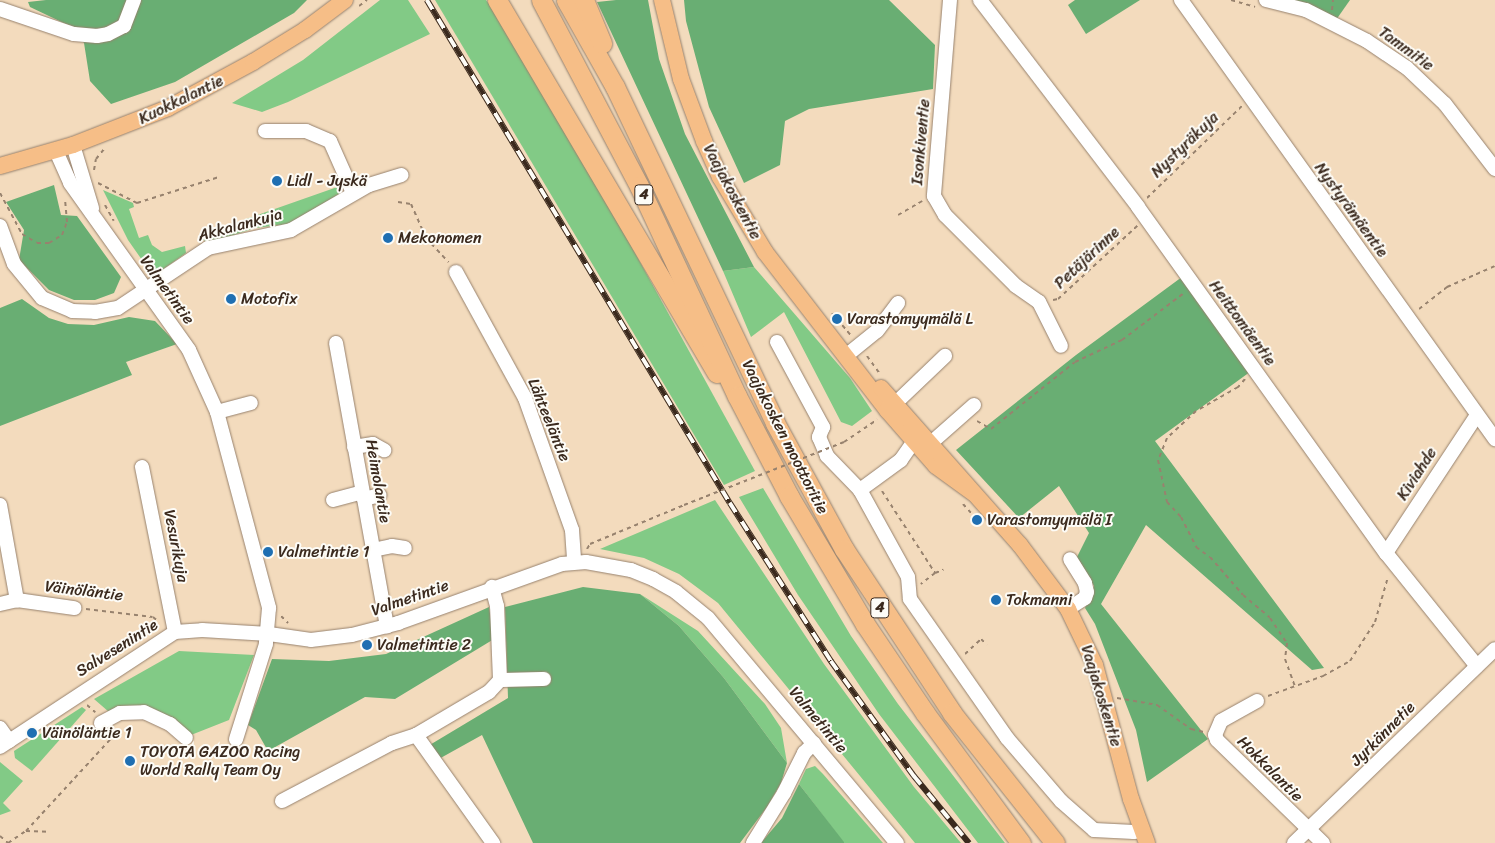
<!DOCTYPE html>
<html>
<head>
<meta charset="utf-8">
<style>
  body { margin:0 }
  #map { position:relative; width:1495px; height:843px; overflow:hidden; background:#f3dbbd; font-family:Sriracha,sans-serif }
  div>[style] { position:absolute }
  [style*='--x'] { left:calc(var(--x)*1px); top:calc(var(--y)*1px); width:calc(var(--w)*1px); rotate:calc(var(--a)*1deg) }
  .green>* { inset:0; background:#82ca86 }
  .forest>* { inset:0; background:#69ae73 }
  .path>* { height:2px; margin-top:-1px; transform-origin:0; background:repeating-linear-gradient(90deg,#97826e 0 4px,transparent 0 8px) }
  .roads { filter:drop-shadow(0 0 1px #97826e) drop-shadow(0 0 1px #97826e) }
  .minor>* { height:14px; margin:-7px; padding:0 7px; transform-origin:7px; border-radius:7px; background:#fff }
  .major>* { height:16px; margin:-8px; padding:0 8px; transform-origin:8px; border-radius:8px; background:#f6be87 }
  .highway>* { height:19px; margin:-9.5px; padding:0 9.5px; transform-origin:9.5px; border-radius:9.5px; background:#f6be87 }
  .rail>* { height:5.5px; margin-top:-2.75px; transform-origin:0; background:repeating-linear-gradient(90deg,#fdfcf7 0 11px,#3b2a1e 0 22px); box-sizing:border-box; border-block:1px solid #3b2a1e }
  .path-bridge>* { height:2px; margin-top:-1px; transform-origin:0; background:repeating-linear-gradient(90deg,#97826e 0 4px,transparent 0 8px) }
  .dots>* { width:14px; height:14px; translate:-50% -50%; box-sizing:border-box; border:2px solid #fdfcf7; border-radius:50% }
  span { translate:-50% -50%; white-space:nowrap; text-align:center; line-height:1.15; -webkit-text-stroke:4px #fdfcf7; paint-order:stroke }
  .shield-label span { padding:1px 4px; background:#fdfcf7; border:1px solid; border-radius:4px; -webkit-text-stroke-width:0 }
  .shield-label { font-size:15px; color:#3b2a1e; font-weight:700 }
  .street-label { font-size:16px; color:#3b2a1e }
  .poi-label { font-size:16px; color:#3b2a1e }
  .left { translate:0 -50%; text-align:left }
</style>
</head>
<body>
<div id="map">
  <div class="green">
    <div style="clip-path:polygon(380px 0,408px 0,430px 34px,288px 102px,262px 112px,232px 103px,303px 60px)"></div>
    <div style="clip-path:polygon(435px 0,486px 0,489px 4px,573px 140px,755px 471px,724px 485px)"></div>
    <div style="clip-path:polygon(343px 185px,339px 194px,289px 224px,255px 228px,209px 243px,200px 238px,201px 235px,235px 223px)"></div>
    <div style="clip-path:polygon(103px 190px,133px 203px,134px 207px,129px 209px,139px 238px,148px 235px,152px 245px,162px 252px,185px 246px,186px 253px,162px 270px,149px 270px,128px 240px)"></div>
    <div style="clip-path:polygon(754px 267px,850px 378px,872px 411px,852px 426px,841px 422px,784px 312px,751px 337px,723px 271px)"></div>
    <div style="clip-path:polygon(763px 488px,851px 636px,898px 704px,1005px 843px,978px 843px,879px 714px,798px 595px,739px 497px)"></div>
    <div style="clip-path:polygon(715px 500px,824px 664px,914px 787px,961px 843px,915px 843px,718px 603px,679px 574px,644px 558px,600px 549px)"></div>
    <div style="clip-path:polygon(640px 594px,698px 631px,765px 704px,781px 728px,787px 763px,724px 678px,679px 626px)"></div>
    <div style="clip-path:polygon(179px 651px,254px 655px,229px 720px,191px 735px,169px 716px,109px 712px,94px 699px)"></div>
    <div style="clip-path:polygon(82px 707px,86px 710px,32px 771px,15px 758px,14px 751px)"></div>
    <div style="clip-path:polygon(0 762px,23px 781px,3px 803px,11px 811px,0 815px)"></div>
    <div style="clip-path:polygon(815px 766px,823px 774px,883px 843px,844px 843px,799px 784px,806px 769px)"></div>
  </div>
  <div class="forest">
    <div style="clip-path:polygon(46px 0,307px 0,294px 13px,175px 82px,111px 104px,90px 81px,84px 43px,72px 27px,30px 7px,28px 2px)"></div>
    <div style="clip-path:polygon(616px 0,648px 0,659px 59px,685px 134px,754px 267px,723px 271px,597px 2px)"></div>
    <div style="clip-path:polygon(684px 0,889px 0,935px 45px,933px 89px,809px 109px,785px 121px,780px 165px,744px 183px,709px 107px,686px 21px)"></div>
    <div style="clip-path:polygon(1075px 0,1140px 0,1086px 34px,1068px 5px)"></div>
    <div style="clip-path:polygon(1291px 0,1350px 0,1336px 20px)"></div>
    <div style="clip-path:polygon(54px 185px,61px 215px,77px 216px,121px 277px,114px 293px,95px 300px,74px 300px,49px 290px,19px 260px,24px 230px,6px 202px)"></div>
    <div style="clip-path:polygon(1186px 274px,1254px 369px,1155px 441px,1324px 668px,1312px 670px,1146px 525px,1101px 604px,1208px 739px,1147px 782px,1136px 730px,1095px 624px,1085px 608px,1094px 586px,1077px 557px,1089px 533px,1059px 486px,1019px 518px,956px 450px,1076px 355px)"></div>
    <div style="clip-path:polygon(22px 299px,49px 318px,68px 324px,94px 325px,129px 317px,155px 321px,177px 344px,126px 362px,132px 375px,0 426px,0 308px)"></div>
    <div style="clip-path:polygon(583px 587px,640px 594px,679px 626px,724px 678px,787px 763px,781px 783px,767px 807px,740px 843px,533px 843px,482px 735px,437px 760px,428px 746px,508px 698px,505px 607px)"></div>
    <div style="clip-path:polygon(489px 607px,494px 639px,395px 699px,365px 697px,268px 751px,256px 730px,248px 725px,272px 659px,329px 661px,386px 654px)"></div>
    <div style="clip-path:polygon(799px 784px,844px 842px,844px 843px,761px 843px,782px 818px)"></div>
  </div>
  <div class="path">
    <div style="--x:1231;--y:0;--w:25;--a:16"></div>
    <div style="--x:359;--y:6;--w:10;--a:-37"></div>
    <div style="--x:1332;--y:10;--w:10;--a:-84"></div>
    <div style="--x:94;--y:170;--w:11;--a:-80"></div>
    <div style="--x:96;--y:159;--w:14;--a:-51"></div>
    <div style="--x:98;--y:183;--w:44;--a:27.1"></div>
    <div style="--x:137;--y:203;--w:86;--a:-17.6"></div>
    <div style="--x:0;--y:193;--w:47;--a:61.8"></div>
    <div style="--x:22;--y:234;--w:17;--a:31"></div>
    <div style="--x:37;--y:243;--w:12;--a:0"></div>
    <div style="--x:49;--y:243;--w:15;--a:-32"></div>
    <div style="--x:62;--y:235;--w:14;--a:-69"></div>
    <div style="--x:67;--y:222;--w:23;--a:-95"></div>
    <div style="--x:1147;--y:198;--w:132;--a:-44.1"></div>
    <div style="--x:398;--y:202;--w:13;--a:9"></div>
    <div style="--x:411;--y:204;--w:37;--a:66"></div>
    <div style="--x:426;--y:238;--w:33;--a:47"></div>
    <div style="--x:105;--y:205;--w:18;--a:61"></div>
    <div style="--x:898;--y:215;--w:28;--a:-30"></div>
    <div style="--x:1053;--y:300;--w:5;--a:-11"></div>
    <div style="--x:1058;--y:299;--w:108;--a:-42.7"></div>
    <div style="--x:1419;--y:309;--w:36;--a:-38"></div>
    <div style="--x:1447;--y:287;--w:52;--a:-23.6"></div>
    <div style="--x:832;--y:313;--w:30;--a:50"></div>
    <div style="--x:867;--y:356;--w:22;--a:54"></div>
    <div style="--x:1245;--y:379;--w:11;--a:131"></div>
    <div style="--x:1238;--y:387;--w:48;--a:150.3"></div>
    <div style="--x:1196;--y:411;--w:40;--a:137"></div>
    <div style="--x:1167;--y:438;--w:24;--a:112"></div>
    <div style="--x:1158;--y:460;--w:43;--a:77.9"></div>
    <div style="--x:1167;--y:502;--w:21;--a:47"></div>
    <div style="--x:1181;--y:517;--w:34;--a:63"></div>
    <div style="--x:1196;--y:547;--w:17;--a:36"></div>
    <div style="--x:1210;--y:557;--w:50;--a:49"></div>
    <div style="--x:1243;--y:595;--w:35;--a:40"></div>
    <div style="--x:1270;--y:618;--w:30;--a:56"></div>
    <div style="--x:1287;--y:643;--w:16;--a:97"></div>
    <div style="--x:1285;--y:659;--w:29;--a:70"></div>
    <div style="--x:977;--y:421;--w:16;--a:30"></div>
    <div style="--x:991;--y:429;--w:107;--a:-38.6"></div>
    <div style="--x:1075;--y:362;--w:52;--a:-25.1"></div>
    <div style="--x:1122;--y:340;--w:78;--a:-37.2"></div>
    <div style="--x:844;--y:442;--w:40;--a:-34"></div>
    <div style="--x:882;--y:491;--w:98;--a:57.1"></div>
    <div style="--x:935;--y:573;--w:18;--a:142"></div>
    <div style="--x:963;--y:504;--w:25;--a:48"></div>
    <div style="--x:587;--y:549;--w:6;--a:-59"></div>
    <div style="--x:590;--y:544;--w:102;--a:-22.5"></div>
    <div style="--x:935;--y:573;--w:9;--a:-21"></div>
    <div style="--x:86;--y:609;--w:67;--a:6.8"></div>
    <div style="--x:153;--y:617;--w:8;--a:40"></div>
    <div style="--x:281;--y:616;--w:10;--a:45"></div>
    <div style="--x:965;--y:654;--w:22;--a:-43"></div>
    <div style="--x:981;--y:639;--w:8;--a:45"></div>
    <div style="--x:1268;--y:696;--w:59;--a:-20"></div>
    <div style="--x:1323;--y:676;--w:31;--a:-29"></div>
    <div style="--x:1350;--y:661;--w:46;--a:-57.3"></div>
    <div style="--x:1375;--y:622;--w:47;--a:-73.9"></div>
    <div style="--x:1117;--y:698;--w:41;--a:9.9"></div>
    <div style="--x:1157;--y:705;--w:42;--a:35.2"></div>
    <div style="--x:1191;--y:729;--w:13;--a:13"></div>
    <div style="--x:87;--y:705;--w:11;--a:41"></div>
    <div style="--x:117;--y:732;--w:6;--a:45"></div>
    <div style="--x:26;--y:831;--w:134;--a:-47.4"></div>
    <div style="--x:0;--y:836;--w:11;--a:41"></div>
    <div style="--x:8;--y:843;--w:22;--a:-34"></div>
    <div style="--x:26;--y:831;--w:23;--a:2"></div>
  </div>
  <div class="roads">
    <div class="minor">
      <div style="--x:950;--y:0;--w:197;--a:94.7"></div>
      <div style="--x:934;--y:196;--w:22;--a:60"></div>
      <div style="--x:945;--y:215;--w:100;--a:45"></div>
      <div style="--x:1016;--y:286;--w:28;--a:35"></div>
      <div style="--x:1039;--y:302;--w:49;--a:63.4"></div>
      <div style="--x:980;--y:0;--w:260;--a:52.6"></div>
      <div style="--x:1138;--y:207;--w:426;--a:54.4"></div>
      <div style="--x:1386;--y:553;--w:145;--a:51.2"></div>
      <div style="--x:1181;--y:0;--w:540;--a:54.43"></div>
      <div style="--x:1266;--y:0;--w:41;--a:14"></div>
      <div style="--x:1306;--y:10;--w:68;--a:26.9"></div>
      <div style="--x:1367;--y:41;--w:48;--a:34"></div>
      <div style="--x:1407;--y:68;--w:52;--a:43.5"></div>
      <div style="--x:1445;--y:104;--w:82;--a:52.4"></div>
      <div style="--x:0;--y:9;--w:78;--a:18.7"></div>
      <div style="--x:74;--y:34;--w:23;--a:5"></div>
      <div style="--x:97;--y:36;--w:11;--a:-10"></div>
      <div style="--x:108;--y:34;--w:18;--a:-27"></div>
      <div style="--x:124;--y:26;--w:28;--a:-69"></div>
      <div style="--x:265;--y:131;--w:41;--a:0"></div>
      <div style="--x:306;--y:131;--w:26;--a:23"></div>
      <div style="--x:330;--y:141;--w:57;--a:66.1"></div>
      <div style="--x:73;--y:145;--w:66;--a:73.2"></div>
      <div style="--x:56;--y:151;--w:35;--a:66"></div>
      <div style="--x:70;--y:183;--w:205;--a:54.5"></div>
      <div style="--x:189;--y:350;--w:68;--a:65.7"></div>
      <div style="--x:217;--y:412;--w:203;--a:75.1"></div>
      <div style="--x:269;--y:608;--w:36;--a:95"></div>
      <div style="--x:266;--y:644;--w:100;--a:107.5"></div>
      <div style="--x:0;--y:226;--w:40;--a:69.8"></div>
      <div style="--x:14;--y:264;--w:44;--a:50.5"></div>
      <div style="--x:42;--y:298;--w:33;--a:23"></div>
      <div style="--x:72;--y:311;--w:23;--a:2"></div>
      <div style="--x:95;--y:312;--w:23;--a:-10"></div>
      <div style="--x:118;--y:308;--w:108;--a:-33.7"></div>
      <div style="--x:208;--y:248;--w:85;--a:-12.2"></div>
      <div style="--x:291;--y:230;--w:90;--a:-30"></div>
      <div style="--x:369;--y:185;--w:34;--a:-17"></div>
      <div style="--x:456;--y:272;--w:144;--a:61.3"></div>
      <div style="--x:525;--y:398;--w:140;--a:70.4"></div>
      <div style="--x:572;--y:530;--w:32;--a:86"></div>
      <div style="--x:777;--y:342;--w:97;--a:61.6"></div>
      <div style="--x:823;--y:427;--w:11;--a:112"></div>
      <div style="--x:819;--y:437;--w:21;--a:67"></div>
      <div style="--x:827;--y:456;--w:47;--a:45.9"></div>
      <div style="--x:336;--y:343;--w:288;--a:79.8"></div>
      <div style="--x:847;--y:355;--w:38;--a:-39"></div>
      <div style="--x:877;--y:331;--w:35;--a:-53"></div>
      <div style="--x:901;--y:398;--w:61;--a:-43.7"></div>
      <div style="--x:217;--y:412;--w:35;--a:-15"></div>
      <div style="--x:919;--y:434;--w:32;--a:125"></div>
      <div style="--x:901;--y:460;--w:51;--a:143.8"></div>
      <div style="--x:860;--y:490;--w:99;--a:61.1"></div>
      <div style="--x:908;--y:577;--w:22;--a:85"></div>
      <div style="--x:910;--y:599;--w:169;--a:55.1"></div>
      <div style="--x:1007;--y:738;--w:83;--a:49.4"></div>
      <div style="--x:1061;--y:801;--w:44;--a:41.3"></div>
      <div style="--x:1094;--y:830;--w:40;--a:2.9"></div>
      <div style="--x:1134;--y:832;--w:8;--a:-30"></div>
      <div style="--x:354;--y:447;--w:19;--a:-9"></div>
      <div style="--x:373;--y:444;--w:13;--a:29"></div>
      <div style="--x:923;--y:450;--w:68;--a:-41.4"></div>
      <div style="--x:142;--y:467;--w:168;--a:78.7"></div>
      <div style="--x:364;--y:499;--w:16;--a:-14"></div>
      <div style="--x:333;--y:500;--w:30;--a:-15"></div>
      <div style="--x:0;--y:505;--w:97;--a:79.9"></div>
      <div style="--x:373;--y:550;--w:19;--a:-12"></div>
      <div style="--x:392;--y:546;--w:13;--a:9"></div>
      <div style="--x:1386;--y:553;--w:165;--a:-56.6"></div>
      <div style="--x:0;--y:604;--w:17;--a:-13"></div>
      <div style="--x:17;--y:600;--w:58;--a:8"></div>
      <div style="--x:1068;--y:609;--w:20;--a:-33"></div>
      <div style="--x:1085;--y:598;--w:6;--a:-72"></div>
      <div style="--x:1087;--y:592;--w:9;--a:-103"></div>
      <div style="--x:1085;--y:583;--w:28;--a:-122"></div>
      <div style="--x:500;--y:680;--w:44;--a:-1.3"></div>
      <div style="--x:1257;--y:701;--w:41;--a:150.9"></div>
      <div style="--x:1221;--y:721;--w:15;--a:113"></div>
      <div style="--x:1215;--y:735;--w:5;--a:68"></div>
      <div style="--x:1217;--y:740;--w:148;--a:44.2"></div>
      <div style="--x:101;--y:723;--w:21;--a:-28"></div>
      <div style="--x:120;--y:713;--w:24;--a:-2"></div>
      <div style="--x:144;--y:712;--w:29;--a:25"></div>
      <div style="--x:170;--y:724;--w:21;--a:41"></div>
      <div style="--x:0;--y:728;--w:16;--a:55"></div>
      <div style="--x:416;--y:735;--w:133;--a:54.5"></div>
      <div style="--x:0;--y:747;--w:209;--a:-33.3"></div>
      <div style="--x:175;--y:632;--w:27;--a:-4"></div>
      <div style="--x:202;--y:630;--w:67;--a:3.4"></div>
      <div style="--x:269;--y:634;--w:42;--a:8.1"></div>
      <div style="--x:311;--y:640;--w:41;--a:-7"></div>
      <div style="--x:352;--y:635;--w:48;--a:-14.6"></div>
      <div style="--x:398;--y:623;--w:174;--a:-19.8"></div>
      <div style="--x:562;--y:564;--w:24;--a:-5"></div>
      <div style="--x:586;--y:562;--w:46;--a:10.1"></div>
      <div style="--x:631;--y:570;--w:24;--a:22"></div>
      <div style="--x:653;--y:579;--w:26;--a:29"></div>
      <div style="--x:676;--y:592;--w:41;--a:39.1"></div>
      <div style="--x:708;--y:618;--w:294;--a:50"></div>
      <div style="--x:282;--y:801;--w:124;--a:-27.8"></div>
      <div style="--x:392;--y:743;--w:25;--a:-18"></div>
      <div style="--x:416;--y:735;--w:85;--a:-30.5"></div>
      <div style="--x:489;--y:692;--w:16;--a:-47"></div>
      <div style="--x:500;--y:680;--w:74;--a:-92.3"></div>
      <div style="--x:497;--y:606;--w:20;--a:-105"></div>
      <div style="--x:753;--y:843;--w:59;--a:-58.2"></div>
      <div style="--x:784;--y:793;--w:45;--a:-63.4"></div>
      <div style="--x:804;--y:753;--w:14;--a:-45"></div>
      <div style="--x:1294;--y:843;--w:279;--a:-44"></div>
    </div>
    <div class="major">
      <div style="--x:662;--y:0;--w:81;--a:76.5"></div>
      <div style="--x:681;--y:79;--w:66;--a:69.6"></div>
      <div style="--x:704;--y:141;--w:39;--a:66"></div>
      <div style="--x:720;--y:177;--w:87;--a:59"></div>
      <div style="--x:765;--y:252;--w:200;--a:52.3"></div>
      <div style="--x:887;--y:410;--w:74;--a:48.8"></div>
      <div style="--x:936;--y:466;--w:46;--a:36.1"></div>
      <div style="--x:0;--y:166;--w:76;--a:-16"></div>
      <div style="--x:73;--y:145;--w:102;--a:-21.3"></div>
      <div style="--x:168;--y:108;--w:97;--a:-28.4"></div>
      <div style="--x:253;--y:62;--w:61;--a:-31.6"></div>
      <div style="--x:305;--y:30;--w:50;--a:-36.9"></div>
      <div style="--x:881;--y:388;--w:210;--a:48.5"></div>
      <div style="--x:1020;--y:545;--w:80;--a:53.1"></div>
      <div style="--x:1068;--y:609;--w:62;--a:64.3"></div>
      <div style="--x:1095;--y:665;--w:139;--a:75"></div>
      <div style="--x:1131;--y:799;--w:47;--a:70"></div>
    </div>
    <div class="highway">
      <div style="--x:497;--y:0;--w:433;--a:59.5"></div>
      <div style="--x:541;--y:0;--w:210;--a:62.2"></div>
      <div style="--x:639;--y:186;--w:232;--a:65"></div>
      <div style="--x:737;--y:396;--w:113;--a:62.5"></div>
      <div style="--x:789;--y:496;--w:149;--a:59.3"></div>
      <div style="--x:865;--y:624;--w:107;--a:56"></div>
      <div style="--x:925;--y:713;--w:162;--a:53.6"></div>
      <div style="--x:566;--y:0;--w:100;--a:60.6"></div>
      <div style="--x:615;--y:87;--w:372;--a:64.5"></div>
      <div style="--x:775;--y:423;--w:144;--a:61.3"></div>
      <div style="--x:844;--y:549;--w:196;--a:56.6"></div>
      <div style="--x:952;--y:713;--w:166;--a:51.6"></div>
      <div style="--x:584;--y:0;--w:47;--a:67.3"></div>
    </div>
  </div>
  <div class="rail">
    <div style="--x:427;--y:0;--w:587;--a:58.94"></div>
    <div style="--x:730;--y:503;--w:188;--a:57.4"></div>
    <div style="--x:831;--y:661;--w:142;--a:54.2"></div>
    <div style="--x:914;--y:776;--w:87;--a:50.6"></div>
  </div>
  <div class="path-bridge">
    <div style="--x:684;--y:505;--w:172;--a:-21.5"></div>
  </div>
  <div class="dots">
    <div style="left:277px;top:181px;background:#1f6fb2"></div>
    <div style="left:388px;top:238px;background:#1f6fb2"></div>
    <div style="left:231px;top:299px;background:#1f6fb2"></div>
    <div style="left:837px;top:319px;background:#1f6fb2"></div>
    <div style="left:977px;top:520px;background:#1f6fb2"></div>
    <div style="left:268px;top:552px;background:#1f6fb2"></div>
    <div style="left:996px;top:600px;background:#1f6fb2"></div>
    <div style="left:367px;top:645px;background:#1f6fb2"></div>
    <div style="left:32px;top:733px;background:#1f6fb2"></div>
    <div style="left:130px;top:761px;background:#1f6fb2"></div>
  </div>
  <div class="shield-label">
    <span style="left:644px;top:195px">4</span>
    <span style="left:880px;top:608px">4</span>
  </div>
  <div class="street-label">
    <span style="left:1406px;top:49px;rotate:36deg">Tammitie</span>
    <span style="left:181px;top:100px;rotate:-26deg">Kuokkalantie</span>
    <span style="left:921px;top:142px;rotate:-85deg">Isonkiventie</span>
    <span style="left:1185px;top:145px;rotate:-44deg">Nystyräkuja</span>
    <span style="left:732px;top:192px;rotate:62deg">Vaajakoskentie</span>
    <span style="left:1351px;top:210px;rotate:54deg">Nystyrämäentie</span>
    <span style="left:240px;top:225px;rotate:-15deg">Akkalankuja</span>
    <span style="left:1087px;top:258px;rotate:-43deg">Petäjärinne</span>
    <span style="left:167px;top:290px;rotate:54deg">Valmetintie</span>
    <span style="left:1242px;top:323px;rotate:54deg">Heittomäentie</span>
    <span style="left:549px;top:420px;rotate:68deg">Lähteeläntie</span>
    <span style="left:785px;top:437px;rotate:63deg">Vaajakosken moottoritie</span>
    <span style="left:1417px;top:474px;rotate:-57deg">Kiviahde</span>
    <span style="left:378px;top:481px;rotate:80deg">Heimolantie</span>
    <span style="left:176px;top:546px;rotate:79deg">Vesurikuja</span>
    <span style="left:84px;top:591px;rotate:7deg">Väinöläntie</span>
    <span style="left:410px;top:598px;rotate:-19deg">Valmetintie</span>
    <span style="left:117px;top:648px;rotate:-32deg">Salvesenintie</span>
    <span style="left:1101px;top:696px;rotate:73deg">Vaajakoskentie</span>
    <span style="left:818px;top:720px;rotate:50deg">Valmetintie</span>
    <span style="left:1383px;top:734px;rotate:-45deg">Jyrkännetie</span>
    <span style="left:1270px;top:769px;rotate:45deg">Hokkalantie</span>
  </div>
  <div class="poi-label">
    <span class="left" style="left:287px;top:181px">Lidl - Jyskä</span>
    <span class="left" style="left:398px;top:238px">Mekonomen</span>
    <span class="left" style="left:241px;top:299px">Motofix</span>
    <span class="left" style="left:847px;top:319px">Varastomyymälä L</span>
    <span class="left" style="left:987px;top:520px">Varastomyymälä I</span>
    <span class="left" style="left:278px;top:552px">Valmetintie 1</span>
    <span class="left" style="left:1006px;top:600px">Tokmanni</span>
    <span class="left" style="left:377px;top:645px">Valmetintie 2</span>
    <span class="left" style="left:42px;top:733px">Väinöläntie 1</span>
    <span class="left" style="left:140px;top:761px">TOYOTA GAZOO Racing<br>World Rally Team Oy</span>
  </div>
</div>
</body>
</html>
